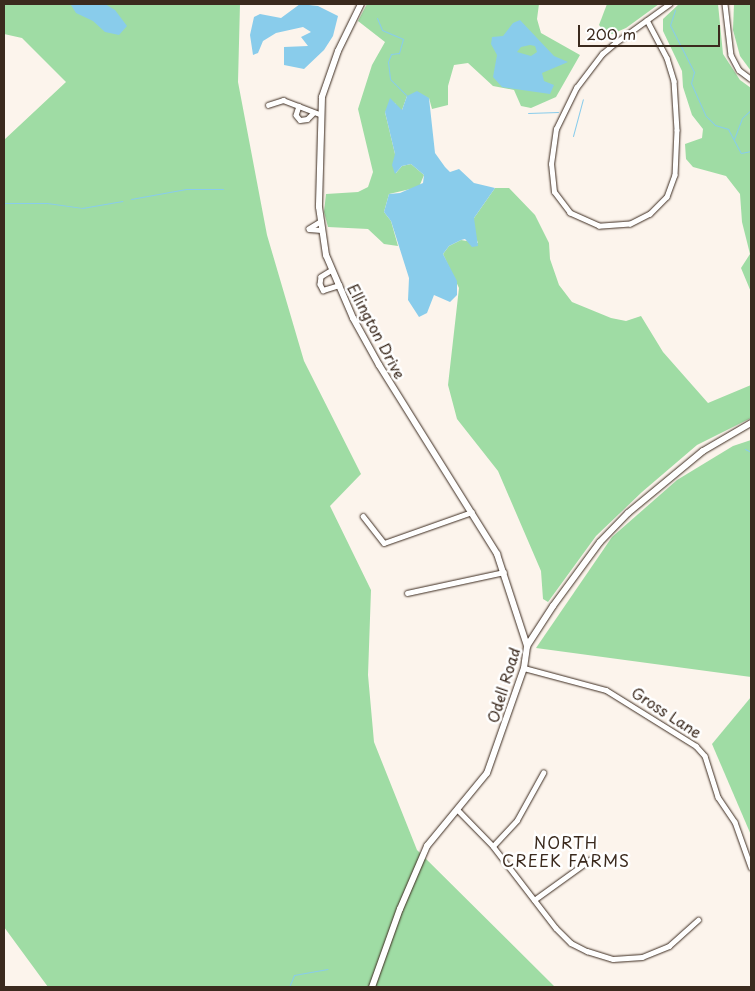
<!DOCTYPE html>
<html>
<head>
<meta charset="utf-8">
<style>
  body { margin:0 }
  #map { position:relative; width:755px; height:991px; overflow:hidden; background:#fcf4ec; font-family:"Playpen Sans",sans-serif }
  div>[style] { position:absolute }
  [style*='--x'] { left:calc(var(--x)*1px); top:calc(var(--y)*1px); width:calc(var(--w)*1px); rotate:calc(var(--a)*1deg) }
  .green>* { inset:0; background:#9fdca4 }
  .water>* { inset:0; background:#89cceb }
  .stream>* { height:1px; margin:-0.5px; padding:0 0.5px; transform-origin:0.5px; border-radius:0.5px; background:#89cceb }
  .roads { filter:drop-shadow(0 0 1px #3b2a1e) drop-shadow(0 0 1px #3b2a1e) }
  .street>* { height:4.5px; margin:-2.25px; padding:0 2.25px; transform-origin:2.25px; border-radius:2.25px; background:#fff }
  .secondary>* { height:6px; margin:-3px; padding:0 3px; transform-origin:3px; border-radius:3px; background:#fff }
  span { translate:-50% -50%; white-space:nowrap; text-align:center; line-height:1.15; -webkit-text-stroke:5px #fff; paint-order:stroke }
  .street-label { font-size:15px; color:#3b2a1e }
  .neighbourhood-label { font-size:16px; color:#3b2a1e; letter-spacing:1px }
  .frame { position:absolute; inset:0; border:5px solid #3b2a1e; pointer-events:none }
  .scale { position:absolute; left:578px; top:25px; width:142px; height:22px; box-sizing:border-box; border:2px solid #3b2a1e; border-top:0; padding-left:6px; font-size:15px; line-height:18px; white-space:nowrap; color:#3b2a1e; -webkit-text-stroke:4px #fff; paint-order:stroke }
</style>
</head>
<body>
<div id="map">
  <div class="green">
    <div style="clip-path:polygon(4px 4px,240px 4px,238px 82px,267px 235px,304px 361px,361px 474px,330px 506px,371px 590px,368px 675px,374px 742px,417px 850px,555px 987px,48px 987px,4px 927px,4px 140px,66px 82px,22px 38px,4px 34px)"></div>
    <div style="clip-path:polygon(367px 4px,539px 4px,537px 19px,541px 33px,580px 55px,556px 97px,531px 108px,521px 106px,514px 90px,493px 86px,468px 63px,454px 65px,448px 86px,448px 105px,432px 109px,429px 98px,407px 96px,402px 110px,398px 110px,395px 103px,385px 112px,395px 154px,396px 173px,402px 166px,411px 164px,424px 175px,419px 187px,389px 194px,384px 212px,391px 221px,398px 246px,384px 244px,368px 229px,328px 227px,324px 212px,326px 194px,358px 192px,368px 187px,373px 172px,358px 109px,372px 65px,385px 42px,358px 21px)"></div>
    <div style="clip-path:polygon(607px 4px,659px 4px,626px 28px,612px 34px,606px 33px,599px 25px)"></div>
    <div style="clip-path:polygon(679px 4px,718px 4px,723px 54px,740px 80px,751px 88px,751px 292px,741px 268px,750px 254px,742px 222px,740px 194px,726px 176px,693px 167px,686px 159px,685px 144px,702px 138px,703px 129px,692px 115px,683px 87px,682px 71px,663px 31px,663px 19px)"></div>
    <div style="clip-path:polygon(734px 4px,751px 4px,751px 71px,740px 56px,733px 30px)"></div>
    <div style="clip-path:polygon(495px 188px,509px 188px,535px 215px,549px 243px,550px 259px,559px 285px,572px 302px,611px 318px,626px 321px,641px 316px,663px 352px,708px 403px,751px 385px,751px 418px,697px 445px,642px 492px,596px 536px,548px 602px,543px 599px,541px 571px,498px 471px,457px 419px,448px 385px,459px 288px,443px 254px,449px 246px,461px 240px,478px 243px,474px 233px,474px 218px)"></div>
    <div style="clip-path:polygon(751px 440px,751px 677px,536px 648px,612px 537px,677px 480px,733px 446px)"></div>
    <div style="clip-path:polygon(751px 697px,751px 835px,712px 744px)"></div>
  </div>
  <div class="water">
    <div style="clip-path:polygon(105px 4px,115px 10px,127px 26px,119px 35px,105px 32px,93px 21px,76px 13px,71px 5px)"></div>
    <div style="clip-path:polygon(300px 4px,318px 6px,338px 16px,333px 36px,324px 50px,304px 69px,284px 65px,284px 47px,308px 46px,301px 37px,311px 32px,303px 27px,276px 33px,263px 41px,258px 53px,253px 55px,250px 35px,254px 17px,260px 14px,281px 18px)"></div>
    <div style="clip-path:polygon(evenodd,520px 20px,554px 56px,568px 62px,542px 73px,544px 81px,554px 85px,550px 94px,502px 87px,493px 77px,497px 55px,491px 44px,492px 37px,503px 36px,513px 23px,520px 20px,530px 45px,535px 46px,537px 52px,531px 56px,517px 52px,521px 47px,530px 45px)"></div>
    <div style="clip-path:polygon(417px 91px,429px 98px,435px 153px,445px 167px,450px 172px,459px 169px,474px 183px,495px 188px,474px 218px,478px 246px,472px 247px,465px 239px,461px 240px,449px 246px,443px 254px,457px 281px,457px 295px,450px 302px,434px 295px,427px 313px,419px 317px,408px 300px,409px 278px,391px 221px,384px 212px,389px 194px,400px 193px,423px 183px,424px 175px,411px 164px,402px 166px,395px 174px,392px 165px,395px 154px,385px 112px,390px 98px,402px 110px,407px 96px)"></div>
  </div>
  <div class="stream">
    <div style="--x:675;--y:10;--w:16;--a:108"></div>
    <div style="--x:670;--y:25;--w:53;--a:62.9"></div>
    <div style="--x:694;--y:72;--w:11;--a:105"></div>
    <div style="--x:691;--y:83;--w:36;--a:66"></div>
    <div style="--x:706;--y:116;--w:13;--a:45"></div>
    <div style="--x:715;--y:125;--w:14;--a:17"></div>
    <div style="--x:728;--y:129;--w:27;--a:62"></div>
    <div style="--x:741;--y:153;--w:10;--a:-11"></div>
    <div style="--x:377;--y:18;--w:13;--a:67"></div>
    <div style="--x:382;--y:30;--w:23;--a:23"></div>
    <div style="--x:403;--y:39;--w:15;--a:106"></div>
    <div style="--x:399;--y:53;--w:8;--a:173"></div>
    <div style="--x:391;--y:54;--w:9;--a:111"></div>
    <div style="--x:388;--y:62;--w:17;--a:83"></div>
    <div style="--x:390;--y:79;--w:24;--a:45"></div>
    <div style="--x:528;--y:113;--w:30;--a:-2"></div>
    <div style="--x:573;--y:136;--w:38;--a:-75"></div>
    <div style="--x:734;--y:139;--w:22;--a:-69"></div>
    <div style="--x:742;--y:118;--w:12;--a:-42"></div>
    <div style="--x:131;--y:199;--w:56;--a:-10.3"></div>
    <div style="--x:186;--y:189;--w:37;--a:0"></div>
    <div style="--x:4;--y:203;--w:43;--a:0"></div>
    <div style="--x:47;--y:203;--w:35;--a:8"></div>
    <div style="--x:82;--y:208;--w:41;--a:-9.9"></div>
    <div style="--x:745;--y:449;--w:7;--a:27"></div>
    <div style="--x:289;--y:987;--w:13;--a:-67"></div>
    <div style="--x:294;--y:975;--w:34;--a:-10"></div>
  </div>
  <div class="roads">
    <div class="street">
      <div style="--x:725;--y:4;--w:51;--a:83.3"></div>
      <div style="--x:731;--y:55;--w:17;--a:62"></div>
      <div style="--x:739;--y:70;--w:15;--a:37"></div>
      <div style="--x:647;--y:20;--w:43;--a:62.2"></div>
      <div style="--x:667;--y:58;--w:24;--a:73"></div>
      <div style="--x:674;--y:81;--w:49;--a:86.5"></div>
      <div style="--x:677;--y:130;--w:45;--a:92.5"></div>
      <div style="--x:675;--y:175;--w:23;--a:110"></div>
      <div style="--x:667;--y:197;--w:24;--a:135"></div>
      <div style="--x:650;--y:214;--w:22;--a:153"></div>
      <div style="--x:630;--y:224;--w:31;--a:176"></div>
      <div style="--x:599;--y:226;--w:32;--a:-156"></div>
      <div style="--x:570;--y:213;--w:26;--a:-127"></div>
      <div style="--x:554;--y:192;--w:28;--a:-96"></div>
      <div style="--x:551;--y:164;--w:35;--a:-82"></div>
      <div style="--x:556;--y:129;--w:46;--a:-64"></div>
      <div style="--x:576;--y:88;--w:43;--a:-52.6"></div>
      <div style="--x:602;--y:54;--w:17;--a:-40"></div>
      <div style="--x:615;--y:43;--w:67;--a:-35.8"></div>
      <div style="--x:268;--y:105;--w:16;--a:-18"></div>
      <div style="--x:283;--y:100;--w:40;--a:21"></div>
      <div style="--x:299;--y:106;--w:9;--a:108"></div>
      <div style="--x:296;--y:115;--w:6;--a:51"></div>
      <div style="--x:300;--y:120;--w:7;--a:-8"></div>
      <div style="--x:307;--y:119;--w:8;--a:-45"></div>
      <div style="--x:320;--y:222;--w:13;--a:148"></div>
      <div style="--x:309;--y:229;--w:12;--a:5"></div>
      <div style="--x:332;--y:270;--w:13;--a:148"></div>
      <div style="--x:321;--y:277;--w:7;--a:98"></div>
      <div style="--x:320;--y:284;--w:7;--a:63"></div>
      <div style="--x:323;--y:290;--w:17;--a:-17"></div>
      <div style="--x:363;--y:516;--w:34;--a:52"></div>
      <div style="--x:384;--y:543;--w:93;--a:-19.4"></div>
      <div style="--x:407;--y:593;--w:99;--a:-12.2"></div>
      <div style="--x:524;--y:668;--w:85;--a:15"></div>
      <div style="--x:606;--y:690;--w:106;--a:31.9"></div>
      <div style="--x:696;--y:746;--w:13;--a:48"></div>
      <div style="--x:705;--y:756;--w:43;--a:72.4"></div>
      <div style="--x:718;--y:797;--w:30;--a:56"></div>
      <div style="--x:735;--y:822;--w:48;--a:70.4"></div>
      <div style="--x:458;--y:810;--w:50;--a:45.8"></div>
      <div style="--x:493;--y:846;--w:103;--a:52.5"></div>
      <div style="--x:556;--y:928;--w:21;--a:45"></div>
      <div style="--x:571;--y:943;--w:18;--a:27"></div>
      <div style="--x:587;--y:951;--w:27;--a:17"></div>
      <div style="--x:613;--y:959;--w:29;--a:-4"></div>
      <div style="--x:642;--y:957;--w:29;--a:-22"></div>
      <div style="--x:669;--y:946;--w:39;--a:-42"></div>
      <div style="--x:493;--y:846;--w:35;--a:-47"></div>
      <div style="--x:517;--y:820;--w:54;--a:-61"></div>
      <div style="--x:534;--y:900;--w:70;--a:-35.7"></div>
    </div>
    <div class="secondary">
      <div style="--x:361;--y:4;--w:52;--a:116.1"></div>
      <div style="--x:338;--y:51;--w:49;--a:109.2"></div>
      <div style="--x:322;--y:97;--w:110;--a:91.6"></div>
      <div style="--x:319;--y:207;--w:49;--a:81.7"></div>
      <div style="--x:326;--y:255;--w:69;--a:66.8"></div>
      <div style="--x:353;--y:318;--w:54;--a:61"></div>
      <div style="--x:379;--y:365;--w:223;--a:58"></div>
      <div style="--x:497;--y:554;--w:97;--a:71.9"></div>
      <div style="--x:372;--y:987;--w:83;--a:-70.3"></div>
      <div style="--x:400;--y:909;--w:69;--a:-66.8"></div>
      <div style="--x:427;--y:846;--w:94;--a:-50.6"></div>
      <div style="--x:487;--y:773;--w:111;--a:-70.6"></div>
      <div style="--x:524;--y:668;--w:22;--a:-82"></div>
      <div style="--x:527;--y:646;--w:48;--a:-57"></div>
      <div style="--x:553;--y:606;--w:79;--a:-53.7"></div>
      <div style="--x:600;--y:542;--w:40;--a:-46"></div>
      <div style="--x:628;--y:513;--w:97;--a:-39.6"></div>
      <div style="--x:703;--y:451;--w:56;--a:-30.3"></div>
    </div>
  </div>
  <div class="street-label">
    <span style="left:377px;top:331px;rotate:62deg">Ellington Drive</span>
    <span style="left:503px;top:685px;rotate:-73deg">Odell Road</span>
    <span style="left:667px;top:712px;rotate:33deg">Gross Lane</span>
  </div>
  <div class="neighbourhood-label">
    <span style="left:566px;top:851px">NORTH<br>CREEK FARMS</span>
  </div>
  <div class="frame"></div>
  <div class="scale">200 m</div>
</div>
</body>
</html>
